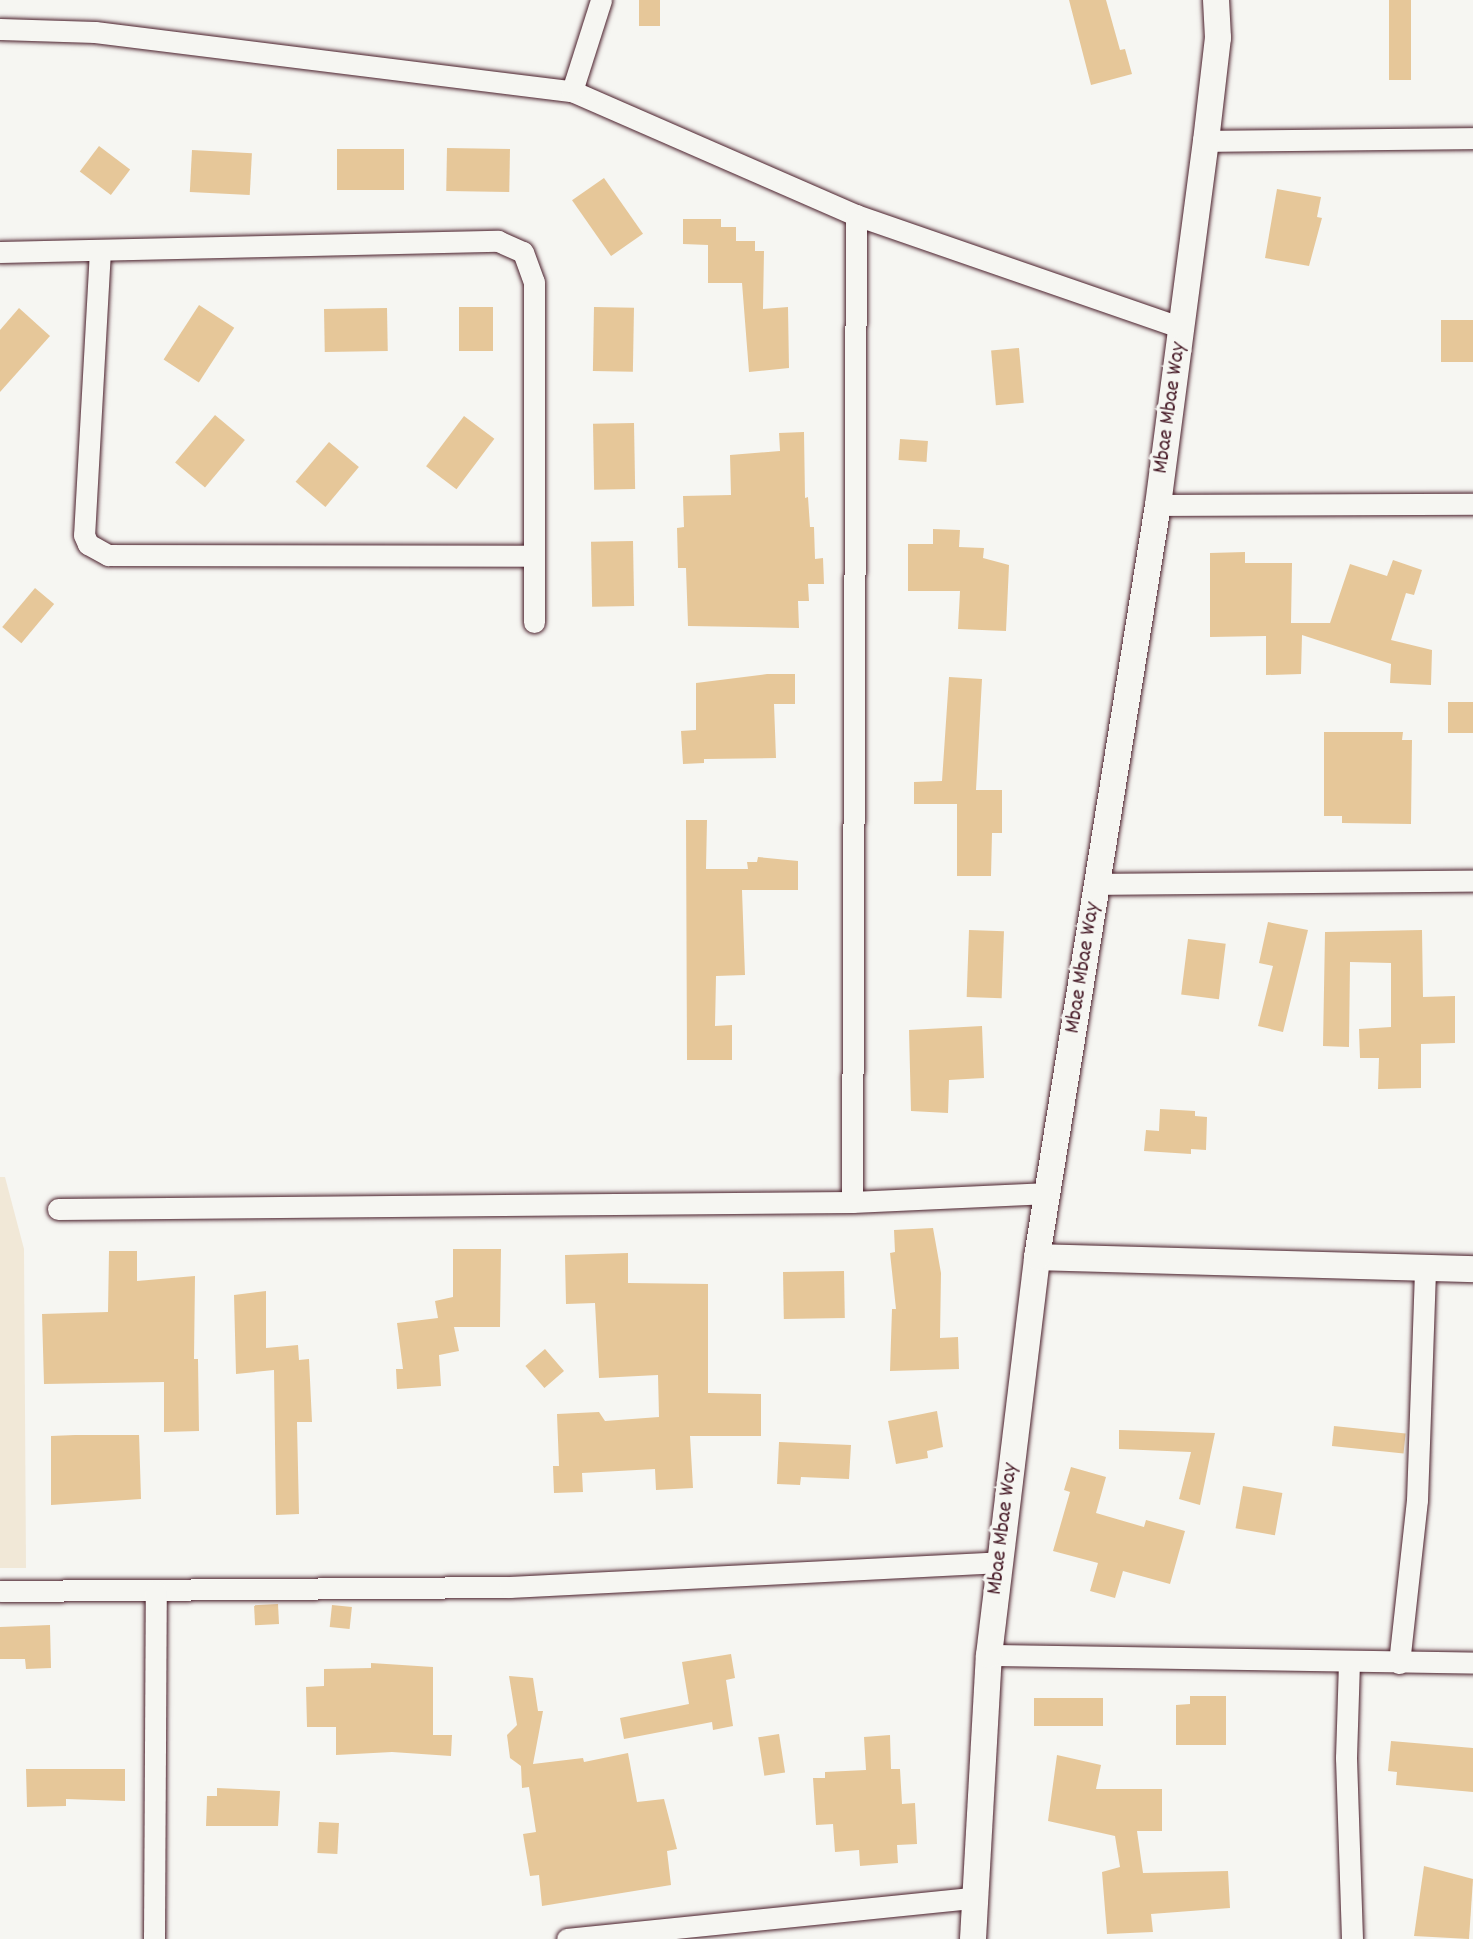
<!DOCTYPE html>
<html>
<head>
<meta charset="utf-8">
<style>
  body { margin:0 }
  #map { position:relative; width:1473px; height:1939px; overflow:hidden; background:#f6f6f2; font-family:Dekko,sans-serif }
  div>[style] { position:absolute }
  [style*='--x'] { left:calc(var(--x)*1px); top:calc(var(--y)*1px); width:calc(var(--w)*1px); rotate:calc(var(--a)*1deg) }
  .built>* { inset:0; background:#f1e8d7 }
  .building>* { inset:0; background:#e6c799; transform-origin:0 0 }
  .roads { filter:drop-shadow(0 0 2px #4a1f2b) drop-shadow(0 0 2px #4a1f2b) }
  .minor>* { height:21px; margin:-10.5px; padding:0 10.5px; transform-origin:10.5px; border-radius:10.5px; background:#f6f6f2 }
  .tertiary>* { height:26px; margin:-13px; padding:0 13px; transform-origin:13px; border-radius:13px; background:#f6f6f2 }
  span { translate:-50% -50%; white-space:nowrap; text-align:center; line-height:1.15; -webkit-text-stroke:7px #f6f6f2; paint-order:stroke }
  .street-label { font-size:23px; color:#4a1f2b }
</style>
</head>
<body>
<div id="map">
  <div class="built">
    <div style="clip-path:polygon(0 1177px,5px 1177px,24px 1249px,26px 1568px,0 1568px)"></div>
  </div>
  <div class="building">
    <div style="left:639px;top:0;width:21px;height:26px"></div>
    <div style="clip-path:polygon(1069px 0,1106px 0,1120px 50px,1125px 49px,1132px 74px,1091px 85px)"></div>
    <div style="left:1389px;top:0;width:22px;height:80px"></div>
    <div style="left:99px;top:146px;width:39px;height:32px;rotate:37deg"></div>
    <div style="left:447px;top:148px;width:63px;height:43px;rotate:1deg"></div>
    <div style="left:337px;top:149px;width:67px;height:41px"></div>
    <div style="left:192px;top:150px;width:60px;height:42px;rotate:3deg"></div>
    <div style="left:604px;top:178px;width:68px;height:39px;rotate:55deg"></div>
    <div style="clip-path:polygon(1277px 189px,1321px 197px,1317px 217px,1322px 218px,1309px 266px,1265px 258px)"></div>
    <div style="clip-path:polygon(683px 219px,721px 219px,721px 227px,736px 227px,736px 241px,755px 241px,755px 251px,764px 251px,763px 309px,788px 307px,789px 368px,749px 372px,742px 283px,708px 283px,708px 245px,683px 244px)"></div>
    <div style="left:199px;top:305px;width:42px;height:65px;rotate:33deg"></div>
    <div style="left:459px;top:307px;width:34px;height:44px"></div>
    <div style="left:594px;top:307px;width:40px;height:64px;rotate:1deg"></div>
    <div style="clip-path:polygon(19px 308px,50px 336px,0 392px,0 330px)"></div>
    <div style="left:387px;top:308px;width:43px;height:63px;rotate:89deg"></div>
    <div style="left:1441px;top:320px;width:32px;height:42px"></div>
    <div style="left:1019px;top:348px;width:55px;height:28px;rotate:85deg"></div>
    <div style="left:215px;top:415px;width:39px;height:62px;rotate:40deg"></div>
    <div style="left:464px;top:416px;width:38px;height:63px;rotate:37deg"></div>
    <div style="left:634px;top:423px;width:66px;height:41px;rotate:89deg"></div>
    <div style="clip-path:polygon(804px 432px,805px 498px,808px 497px,810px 527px,814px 527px,815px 559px,823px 558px,824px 584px,808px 584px,809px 601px,798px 601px,799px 628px,688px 626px,686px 568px,678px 568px,677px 528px,684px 527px,683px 496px,731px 495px,730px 455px,780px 451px,779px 433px)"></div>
    <div style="left:900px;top:439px;width:28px;height:21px;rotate:4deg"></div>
    <div style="left:329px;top:442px;width:39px;height:52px;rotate:40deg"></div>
    <div style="clip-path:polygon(933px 529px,960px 530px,959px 547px,984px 548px,983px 558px,1009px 565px,1006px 631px,958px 629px,960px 591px,908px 591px,908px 544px,933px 544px)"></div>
    <div style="left:633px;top:541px;width:65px;height:42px;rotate:89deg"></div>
    <div style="clip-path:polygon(1245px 552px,1245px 563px,1292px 563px,1291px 623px,1330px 623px,1350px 564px,1387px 576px,1393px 560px,1422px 570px,1414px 595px,1406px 593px,1391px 640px,1432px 650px,1431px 685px,1390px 683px,1391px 664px,1302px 635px,1301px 674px,1266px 675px,1266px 636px,1210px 637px,1210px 553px)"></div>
    <div style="left:35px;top:588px;width:25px;height:51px;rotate:40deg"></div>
    <div style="clip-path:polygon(767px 674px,795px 674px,795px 704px,774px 704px,776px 758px,704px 759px,704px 763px,683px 764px,681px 731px,696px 730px,696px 683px)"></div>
    <div style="clip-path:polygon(949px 677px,982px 679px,976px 790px,1002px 790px,1002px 833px,992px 833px,991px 876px,957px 876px,957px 804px,914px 804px,914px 782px,942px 781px)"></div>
    <div style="left:1448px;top:702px;width:25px;height:31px"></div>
    <div style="clip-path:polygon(1324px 732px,1403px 732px,1402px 740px,1412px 740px,1411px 824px,1342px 823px,1342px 816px,1324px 816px)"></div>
    <div style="clip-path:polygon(686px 820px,707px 820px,706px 869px,748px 869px,747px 862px,757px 862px,758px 857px,798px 861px,798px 890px,742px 890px,745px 975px,716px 976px,715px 1026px,732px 1025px,732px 1060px,687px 1060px)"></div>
    <div style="clip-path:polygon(1268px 922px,1308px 930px,1283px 1032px,1258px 1026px,1273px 966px,1259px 963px)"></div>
    <div style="left:969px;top:930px;width:35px;height:67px;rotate:2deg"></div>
    <div style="clip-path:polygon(1422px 930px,1423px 997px,1455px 996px,1455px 1043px,1421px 1044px,1421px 1088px,1378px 1089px,1379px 1058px,1360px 1058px,1359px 1029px,1391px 1027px,1391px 963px,1350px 962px,1349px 1047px,1323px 1046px,1325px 932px)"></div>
    <div style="left:1188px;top:939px;width:38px;height:56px;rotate:7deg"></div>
    <div style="clip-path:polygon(982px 1026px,984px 1078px,949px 1080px,948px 1113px,911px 1111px,909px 1030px)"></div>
    <div style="clip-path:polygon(1160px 1109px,1195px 1111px,1195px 1116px,1207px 1117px,1206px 1150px,1191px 1149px,1191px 1154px,1144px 1151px,1146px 1130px,1159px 1131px)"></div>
    <div style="clip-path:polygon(933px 1228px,941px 1273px,940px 1338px,958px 1337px,959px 1369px,890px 1371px,892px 1309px,896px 1309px,890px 1253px,895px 1252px,894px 1230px)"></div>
    <div style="clip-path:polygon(453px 1249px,501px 1249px,500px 1327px,454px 1327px,459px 1351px,439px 1355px,441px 1386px,397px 1389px,396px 1369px,403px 1369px,397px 1323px,438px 1318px,435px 1301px,453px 1297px)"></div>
    <div style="clip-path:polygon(109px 1251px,137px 1251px,137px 1281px,195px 1276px,194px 1359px,198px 1359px,199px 1431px,164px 1432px,164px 1382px,44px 1384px,42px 1314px,108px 1312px)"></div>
    <div style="clip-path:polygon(628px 1253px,628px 1283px,708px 1284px,708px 1393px,761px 1394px,761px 1436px,690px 1436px,693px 1488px,656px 1490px,655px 1469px,582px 1473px,583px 1492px,554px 1493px,553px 1466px,559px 1466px,557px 1414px,599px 1412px,605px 1421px,659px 1417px,658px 1375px,599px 1378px,595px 1303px,566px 1304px,565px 1255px)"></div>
    <div style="left:844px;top:1271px;width:47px;height:61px;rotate:89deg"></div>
    <div style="clip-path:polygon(266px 1291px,266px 1348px,298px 1345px,299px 1360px,309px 1359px,312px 1422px,297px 1422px,299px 1514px,276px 1515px,274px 1370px,236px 1374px,234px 1295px)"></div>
    <div style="left:545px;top:1349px;width:29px;height:26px;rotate:49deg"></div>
    <div style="clip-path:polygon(937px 1411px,943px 1447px,927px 1451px,928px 1458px,896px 1464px,888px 1421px)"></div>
    <div style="left:1334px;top:1426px;width:72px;height:20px;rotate:6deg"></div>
    <div style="clip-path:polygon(1119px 1430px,1215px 1433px,1200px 1505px,1179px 1499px,1191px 1452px,1119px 1449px)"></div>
    <div style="clip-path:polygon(75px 1435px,139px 1435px,141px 1499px,51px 1505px,51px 1436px)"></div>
    <div style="clip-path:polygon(779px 1442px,851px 1445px,849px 1479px,801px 1477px,800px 1485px,777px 1484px)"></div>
    <div style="clip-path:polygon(1071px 1467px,1106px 1477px,1096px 1513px,1144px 1527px,1146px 1520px,1185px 1531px,1170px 1584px,1123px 1571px,1115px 1598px,1090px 1591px,1098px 1563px,1053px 1551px,1070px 1492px,1064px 1490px)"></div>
    <div style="left:1243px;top:1486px;width:40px;height:43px;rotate:10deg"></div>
    <div style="left:278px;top:1604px;width:20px;height:24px;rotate:87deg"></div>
    <div style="left:332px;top:1605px;width:20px;height:22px;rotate:6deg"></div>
    <div style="clip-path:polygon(50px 1625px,51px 1668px,26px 1669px,25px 1659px,0 1659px,0 1627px)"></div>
    <div style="clip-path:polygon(731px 1654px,735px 1678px,726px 1680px,733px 1726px,713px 1730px,712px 1722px,624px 1739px,620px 1718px,689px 1704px,682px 1662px)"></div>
    <div style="clip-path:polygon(371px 1663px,433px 1667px,433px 1735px,452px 1735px,451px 1756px,392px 1752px,336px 1755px,336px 1727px,307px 1727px,306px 1687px,324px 1686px,324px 1669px,371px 1668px)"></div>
    <div style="clip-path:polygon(509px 1676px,533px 1678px,538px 1711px,543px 1711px,533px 1764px,583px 1758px,584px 1762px,628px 1753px,637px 1802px,664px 1799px,677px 1849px,667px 1851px,671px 1885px,542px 1906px,539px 1875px,530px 1876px,523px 1834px,536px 1832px,529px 1787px,522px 1788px,521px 1766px,510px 1758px,507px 1735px,517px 1725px)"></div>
    <div style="clip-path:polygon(1190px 1696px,1226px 1696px,1226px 1745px,1176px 1745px,1176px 1705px,1190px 1704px)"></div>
    <div style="left:1103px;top:1698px;width:28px;height:69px;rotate:90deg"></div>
    <div style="left:779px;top:1734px;width:39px;height:21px;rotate:81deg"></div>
    <div style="clip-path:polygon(890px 1735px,891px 1769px,900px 1769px,902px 1804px,915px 1803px,917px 1844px,897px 1845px,898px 1863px,860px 1866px,859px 1850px,835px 1852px,833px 1824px,816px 1825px,813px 1778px,825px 1778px,825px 1772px,866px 1770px,864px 1737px)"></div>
    <div style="clip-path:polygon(1391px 1741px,1473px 1748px,1473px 1792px,1396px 1785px,1397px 1772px,1388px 1771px)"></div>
    <div style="clip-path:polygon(1057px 1755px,1101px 1765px,1096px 1789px,1162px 1789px,1162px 1831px,1137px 1831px,1143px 1873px,1228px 1871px,1230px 1908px,1151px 1914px,1153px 1932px,1107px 1934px,1102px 1872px,1120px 1867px,1115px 1836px,1048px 1821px)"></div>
    <div style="clip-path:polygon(26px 1769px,125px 1769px,125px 1801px,66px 1799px,66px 1806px,27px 1807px)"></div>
    <div style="clip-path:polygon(217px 1788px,280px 1791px,278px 1826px,206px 1826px,207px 1796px,217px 1796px)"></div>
    <div style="left:319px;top:1822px;width:20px;height:31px;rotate:3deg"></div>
    <div style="clip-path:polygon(1424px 1866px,1473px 1879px,1469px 1939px,1414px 1936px)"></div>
  </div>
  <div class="roads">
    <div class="minor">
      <div style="--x:0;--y:29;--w:95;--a:1.8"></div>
      <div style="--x:95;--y:32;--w:481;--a:7.1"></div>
      <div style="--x:572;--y:91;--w:310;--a:23.6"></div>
      <div style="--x:856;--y:215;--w:345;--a:19.1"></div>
      <div style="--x:572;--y:91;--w:96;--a:-72.3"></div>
      <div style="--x:1206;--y:141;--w:267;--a:-0.6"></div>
      <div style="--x:100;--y:250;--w:285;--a:93.2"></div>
      <div style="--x:84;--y:535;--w:10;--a:66"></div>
      <div style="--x:88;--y:544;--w:23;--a:29"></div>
      <div style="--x:108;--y:555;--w:426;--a:0.1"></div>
      <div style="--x:0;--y:252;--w:498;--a:-1.3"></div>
      <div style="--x:498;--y:241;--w:27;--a:24"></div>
      <div style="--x:523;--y:252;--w:32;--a:70"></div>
      <div style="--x:534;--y:282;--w:340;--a:90"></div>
      <div style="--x:1158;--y:505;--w:315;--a:-0.2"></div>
      <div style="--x:1096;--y:884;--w:377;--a:-0.5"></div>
      <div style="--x:852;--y:1202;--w:987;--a:-89.77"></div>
      <div style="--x:58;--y:1209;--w:794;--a:-0.51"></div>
      <div style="--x:852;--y:1202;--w:197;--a:-2.6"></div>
      <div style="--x:0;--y:1591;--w:510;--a:-0.45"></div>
      <div style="--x:510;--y:1587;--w:491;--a:-2.9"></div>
      <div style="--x:989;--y:1655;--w:484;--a:0.9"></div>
      <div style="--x:1349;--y:1662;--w:96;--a:91.8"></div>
      <div style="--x:1346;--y:1758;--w:181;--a:88.1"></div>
      <div style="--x:1399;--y:1663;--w:164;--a:-83.7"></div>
      <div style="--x:1417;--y:1500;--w:231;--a:-88"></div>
      <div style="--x:154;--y:1939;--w:348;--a:-89.7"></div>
      <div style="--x:567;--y:1939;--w:408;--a:-5.8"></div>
    </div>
    <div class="tertiary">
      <div style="--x:1037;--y:1257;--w:436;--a:1.6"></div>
      <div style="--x:973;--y:1939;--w:284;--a:-86.8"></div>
      <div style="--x:989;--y:1655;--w:401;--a:-83.1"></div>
      <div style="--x:1037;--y:1257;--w:762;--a:-80.86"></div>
      <div style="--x:1158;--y:505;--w:367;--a:-82.5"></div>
      <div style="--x:1206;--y:141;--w:104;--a:-83.4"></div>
      <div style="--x:1218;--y:38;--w:38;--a:-93"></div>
    </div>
  </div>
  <div class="street-label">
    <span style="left:1171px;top:408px;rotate:-82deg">Mbae Mbae Way</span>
    <span style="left:1084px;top:968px;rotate:-81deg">Mbae Mbae Way</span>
    <span style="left:1004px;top:1529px;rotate:-83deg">Mbae Mbae Way</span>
  </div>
</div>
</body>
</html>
